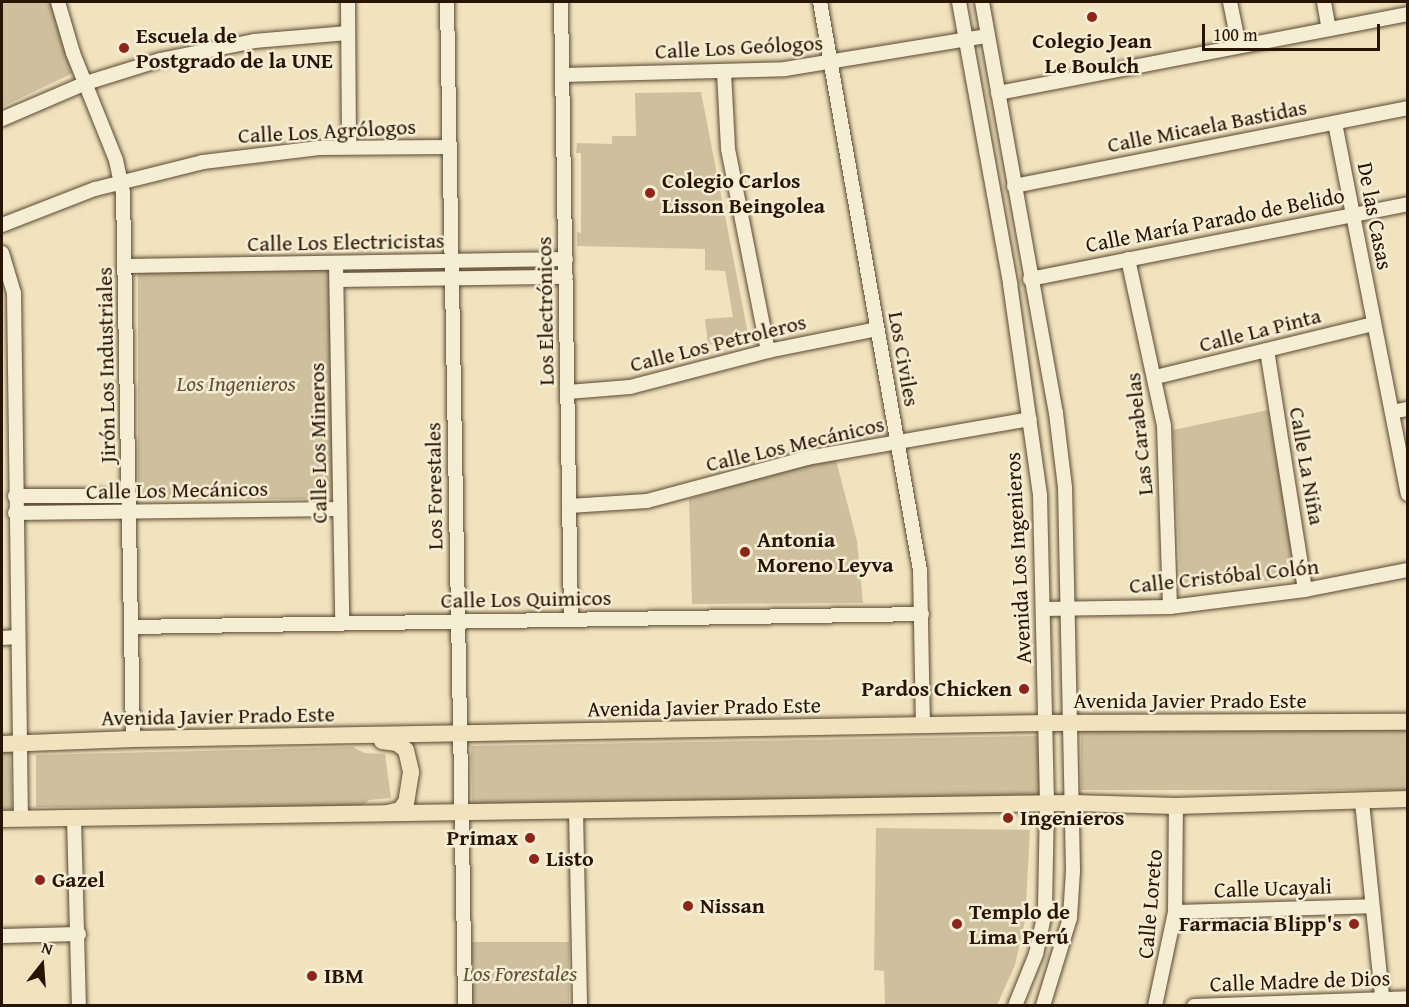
<!DOCTYPE html>
<html>
<head>
<meta charset="utf-8">
<style>
  body { margin:0 }
  #map { position:relative; width:1409px; height:1007px; overflow:hidden; background:#f0e3bd; font-family:"Gentium Book Plus",serif }
  div>[style] { position:absolute }
  [style*='--x'] { left:calc(var(--x)*1px); top:calc(var(--y)*1px); width:calc(var(--w)*1px); rotate:calc(var(--a)*1deg) }
  .green>* { inset:0; background:#cec09d; transform-origin:0 0 }
  .roads { filter:drop-shadow(0 0 2px #5a4831) drop-shadow(0 0 2px #5a4831) }
  .minor>* { height:14px; margin:-7px; padding:0 7px; transform-origin:7px; border-radius:7px; background:#f5edd4 }
  .major>* { height:16px; margin:-8px; padding:0 8px; transform-origin:8px; border-radius:8px; background:#f0e3bd }
  .dots>* { width:16px; height:16px; translate:-50% -50%; box-sizing:border-box; border:3px solid #f5edd4; border-radius:50% }
  span { translate:-50% -50%; white-space:nowrap; text-align:center; line-height:1.15; -webkit-text-stroke:5px #f5edd4; paint-order:stroke }
  .poi-label { font-size:22px; color:#281402; font-weight:700 }
  .left { translate:0 -50%; text-align:left }
  .right { translate:-100% -50%; text-align:right }
  .street-label { font-size:22px; color:#281402 }
  .park-label { font-size:22px; color:#625038; font-style:italic }
  .frame { position:absolute; inset:0; border:3px solid #281402; pointer-events:none }
  .north { position:absolute; left:12px; top:935px; width:60px; height:60px; -webkit-text-stroke:4px #f5edd4; paint-order:stroke; rotate:17deg; font-size:16px; font-weight:700; line-height:24px; text-align:center; color:#281402 }
  .north::after { content:''; display:block; margin:auto; width:21px; height:27px; background:#281402; clip-path:polygon(50% 0,100% 100%,50% 72%,0 100%) }
  .scale { position:absolute; left:1202px; top:24px; width:178px; height:27px; box-sizing:border-box; border:3px solid #281402; border-top:0; padding-left:8px; font-size:18px; line-height:21px; white-space:nowrap; color:#281402; -webkit-text-stroke:4px #f5edd4; paint-order:stroke }
</style>
</head>
<body>
<div id="map">
  <div class="green">
    <div style="clip-path:polygon(2px 2px,53px 2px,73px 73px,2px 107px)"></div>
    <div style="clip-path:polygon(701px 92px,749px 339px,708px 345px,705px 319px,733px 317px,725px 271px,705px 270px,705px 249px,577px 246px,577px 232px,581px 233px,581px 153px,576px 153px,577px 143px,612px 144px,612px 136px,636px 136px,635px 93px)"></div>
    <div style="left:332px;top:268px;width:231px;height:194px;rotate:90deg"></div>
    <div style="clip-path:polygon(1268px 410px,1297px 578px,1181px 590px,1173px 430px)"></div>
    <div style="clip-path:polygon(836px 460px,857px 541px,863px 603px,692px 604px,689px 499px,785px 470px)"></div>
    <div style="left:1407px;top:728px;width:62px;height:326px;rotate:90deg"></div>
    <div style="left:1039px;top:736px;width:59px;height:568px;rotate:89deg"></div>
    <div style="clip-path:polygon(353px 747px,364px 753px,385px 754px,391px 798px,369px 800px,359px 808px,36px 807px,36px 755px)"></div>
    <div style="clip-path:polygon(2px 749px,10px 750px,12px 809px,2px 810px)"></div>
    <div style="clip-path:polygon(876px 828px,1030px 830px,1025px 921px,1015px 965px,997px 1005px,885px 1005px,884px 971px,874px 970px)"></div>
    <div style="left:569px;top:942px;width:63px;height:97px;rotate:90deg"></div>
  </div>
  <div class="roads">
    <div class="minor">
      <div style="--x:58;--y:2;--w:53;--a:73.6"></div>
      <div style="--x:73;--y:53;--w:115;--a:68.1"></div>
      <div style="--x:116;--y:160;--w:33;--a:78"></div>
      <div style="--x:123;--y:192;--w:547;--a:88.95"></div>
      <div style="--x:348;--y:2;--w:145;--a:89.6"></div>
      <div style="--x:447;--y:2;--w:1004;--a:88.97"></div>
      <div style="--x:561;--y:2;--w:617;--a:89.07"></div>
      <div style="--x:820;--y:2;--w:577;--a:80.02"></div>
      <div style="--x:920;--y:570;--w:156;--a:88.9"></div>
      <div style="--x:959;--y:2;--w:287;--a:79.7"></div>
      <div style="--x:1010;--y:284;--w:213;--a:81.9"></div>
      <div style="--x:1040;--y:495;--w:308;--a:88.7"></div>
      <div style="--x:1047;--y:803;--w:109;--a:91.1"></div>
      <div style="--x:1045;--y:912;--w:43;--a:102.1"></div>
      <div style="--x:1036;--y:954;--w:56;--a:112"></div>
      <div style="--x:982;--y:2;--w:418;--a:79.8"></div>
      <div style="--x:1056;--y:413;--w:75;--a:83.1"></div>
      <div style="--x:1065;--y:487;--w:384;--a:88.8"></div>
      <div style="--x:1073;--y:871;--w:47;--a:93.7"></div>
      <div style="--x:1070;--y:918;--w:92;--a:107.1"></div>
      <div style="--x:1230;--y:2;--w:45;--a:78.4"></div>
      <div style="--x:1324;--y:2;--w:27;--a:80"></div>
      <div style="--x:724;--y:72;--w:77;--a:87"></div>
      <div style="--x:728;--y:149;--w:206;--a:78.8"></div>
      <div style="--x:563;--y:75;--w:222;--a:-1.5"></div>
      <div style="--x:785;--y:69;--w:205;--a:-9.3"></div>
      <div style="--x:998;--y:93;--w:418;--a:-10.9"></div>
      <div style="--x:2;--y:119;--w:91;--a:-23.2"></div>
      <div style="--x:86;--y:83;--w:77;--a:-17.3"></div>
      <div style="--x:160;--y:60;--w:96;--a:-11.4"></div>
      <div style="--x:254;--y:41;--w:94;--a:-4.9"></div>
      <div style="--x:1335;--y:123;--w:378;--a:78.9"></div>
      <div style="--x:1014;--y:186;--w:402;--a:-11.2"></div>
      <div style="--x:2;--y:225;--w:100;--a:-21.2"></div>
      <div style="--x:95;--y:189;--w:111;--a:-14"></div>
      <div style="--x:203;--y:162;--w:117;--a:-6.9"></div>
      <div style="--x:319;--y:148;--w:130;--a:-0.4"></div>
      <div style="--x:2;--y:253;--w:42;--a:73.3"></div>
      <div style="--x:14;--y:293;--w:526;--a:89.24"></div>
      <div style="--x:1128;--y:259;--w:171;--a:77.8"></div>
      <div style="--x:1164;--y:426;--w:181;--a:88.1"></div>
      <div style="--x:336;--y:263;--w:360;--a:89"></div>
      <div style="--x:126;--y:266;--w:440;--a:-0.9"></div>
      <div style="--x:1030;--y:279;--w:385;--a:-11.2"></div>
      <div style="--x:337;--y:280;--w:229;--a:-0.8"></div>
      <div style="--x:1267;--y:350;--w:243;--a:81"></div>
      <div style="--x:1156;--y:377;--w:224;--a:-13.7"></div>
      <div style="--x:568;--y:392;--w:62;--a:-4.6"></div>
      <div style="--x:630;--y:387;--w:143;--a:-14.6"></div>
      <div style="--x:768;--y:351;--w:111;--a:-11.4"></div>
      <div style="--x:1392;--y:412;--w:16;--a:-11"></div>
      <div style="--x:15;--y:496;--w:114;--a:0"></div>
      <div style="--x:569;--y:506;--w:78;--a:-3.7"></div>
      <div style="--x:647;--y:501;--w:166;--a:-15"></div>
      <div style="--x:807;--y:458;--w:226;--a:-9.9"></div>
      <div style="--x:15;--y:513;--w:325;--a:-0.7"></div>
      <div style="--x:1044;--y:609;--w:126;--a:-0.9"></div>
      <div style="--x:1170;--y:607;--w:136;--a:-7.2"></div>
      <div style="--x:1305;--y:590;--w:105;--a:-11"></div>
      <div style="--x:131;--y:627;--w:791;--a:-0.94"></div>
      <div style="--x:2;--y:638;--w:15;--a:-4"></div>
      <div style="--x:1362;--y:802;--w:205;--a:84.1"></div>
      <div style="--x:576;--y:812;--w:194;--a:88.8"></div>
      <div style="--x:74;--y:818;--w:188;--a:88.5"></div>
      <div style="--x:1175;--y:912;--w:197;--a:-1.7"></div>
      <div style="--x:2;--y:936;--w:77;--a:-1.5"></div>
      <div style="--x:1155;--y:1006;--w:96;--a:-78"></div>
      <div style="--x:1175;--y:912;--w:106;--a:-89.5"></div>
      <div style="--x:1194;--y:1006;--w:214;--a:-2.1"></div>
    </div>
    <div class="major">
      <div style="--x:382;--y:741;--w:15;--a:8"></div>
      <div style="--x:397;--y:743;--w:11;--a:38"></div>
      <div style="--x:406;--y:750;--w:23;--a:77"></div>
      <div style="--x:411;--y:772;--w:30;--a:99"></div>
      <div style="--x:406;--y:802;--w:10;--a:127"></div>
      <div style="--x:400;--y:810;--w:13;--a:167"></div>
      <div style="--x:2;--y:744;--w:131;--a:-2.2"></div>
      <div style="--x:133;--y:739;--w:912;--a:-1.01"></div>
      <div style="--x:1045;--y:723;--w:363;--a:-0.2"></div>
      <div style="--x:2;--y:819;--w:1071;--a:-0.86"></div>
      <div style="--x:1073;--y:803;--w:103;--a:1.7"></div>
      <div style="--x:1176;--y:806;--w:232;--a:-1.7"></div>
    </div>
  </div>
  <div class="dots">
    <div style="left:1092px;top:17px;background:#8f2418"></div>
    <div style="left:124px;top:48px;background:#8f2418"></div>
    <div style="left:650px;top:193px;background:#8f2418"></div>
    <div style="left:745px;top:552px;background:#8f2418"></div>
    <div style="left:1024px;top:689px;background:#8f2418"></div>
    <div style="left:1008px;top:818px;background:#8f2418"></div>
    <div style="left:530px;top:838px;background:#8f2418"></div>
    <div style="left:534px;top:859px;background:#8f2418"></div>
    <div style="left:40px;top:880px;background:#8f2418"></div>
    <div style="left:688px;top:906px;background:#8f2418"></div>
    <div style="left:957px;top:924px;background:#8f2418"></div>
    <div style="left:1354px;top:924px;background:#8f2418"></div>
    <div style="left:312px;top:976px;background:#8f2418"></div>
  </div>
  <div class="poi-label">
    <span class="left" style="left:136px;top:48px">Escuela de<br>Postgrado de la UNE</span>
    <span style="left:1092px;top:53px">Colegio Jean<br>Le Boulch</span>
    <span class="left" style="left:662px;top:193px">Colegio Carlos<br>Lisson Beingolea</span>
    <span class="left" style="left:757px;top:552px">Antonia<br>Moreno Leyva</span>
    <span class="right" style="left:1012px;top:689px">Pardos Chicken</span>
    <span class="left" style="left:1020px;top:818px">Ingenieros</span>
    <span class="right" style="left:518px;top:838px">Primax</span>
    <span class="left" style="left:546px;top:859px">Listo</span>
    <span class="left" style="left:52px;top:880px">Gazel</span>
    <span class="left" style="left:700px;top:906px">Nissan</span>
    <span class="left" style="left:969px;top:924px">Templo de<br>Lima Perú</span>
    <span class="right" style="left:1342px;top:924px">Farmacia Blipp's</span>
    <span class="left" style="left:324px;top:976px">IBM</span>
  </div>
  <div class="street-label">
    <span style="left:739px;top:47px;rotate:-3deg">Calle Los Geólogos</span>
    <span style="left:1207px;top:126px;rotate:-11deg">Calle Micaela Bastidas</span>
    <span style="left:327px;top:131px;rotate:-3deg">Calle Los Agrólogos</span>
    <span style="left:1375px;top:216px;rotate:79deg">De las Casas</span>
    <span style="left:1215px;top:220px;rotate:-11deg">Calle María Parado de Belido</span>
    <span style="left:346px;top:242px;rotate:-1deg">Calle Los Electricistas</span>
    <span style="left:545px;top:311px;rotate:-91deg">Los Electrónicos</span>
    <span style="left:1260px;top:330px;rotate:-14deg">Calle La Pinta</span>
    <span style="left:718px;top:343px;rotate:-14deg">Calle Los Petroleros</span>
    <span style="left:904px;top:359px;rotate:80deg">Los Civiles</span>
    <span style="left:106px;top:365px;rotate:-91deg">Jirón Los Industriales</span>
    <span style="left:1139px;top:434px;rotate:-96deg">Las Carabelas</span>
    <span style="left:318px;top:443px;rotate:-91deg">Calle Los Mineros</span>
    <span style="left:795px;top:444px;rotate:-13deg">Calle Los Mecánicos</span>
    <span style="left:1307px;top:466px;rotate:80deg">Calle La Niña</span>
    <span style="left:434px;top:486px;rotate:-91deg">Los Forestales</span>
    <span style="left:177px;top:490px;rotate:-1deg">Calle Los Mecánicos</span>
    <span style="left:1018px;top:558px;rotate:-93deg">Avenida Los Ingenieros</span>
    <span style="left:1224px;top:576px;rotate:-6deg">Calle Cristóbal Colón</span>
    <span style="left:526px;top:599px;rotate:-1deg">Calle Los Quimicos</span>
    <span style="left:1190px;top:701px">Avenida Javier Prado Este</span>
    <span style="left:704px;top:707px;rotate:-1deg">Avenida Javier Prado Este</span>
    <span style="left:218px;top:716px;rotate:-1deg">Avenida Javier Prado Este</span>
    <span style="left:1273px;top:888px;rotate:-2deg">Calle Ucayali</span>
    <span style="left:1150px;top:904px;rotate:-85deg">Calle Loreto</span>
    <span style="left:1300px;top:981px;rotate:-2deg">Calle Madre de Dios</span>
  </div>
  <div class="park-label">
    <span style="left:236px;top:384px">Los Ingenieros</span>
    <span style="left:520px;top:974px">Los Forestales</span>
  </div>
  <div class="frame"></div>
  <div class="north">N</div>
  <div class="scale">100 m</div>
</div>
</body>
</html>
